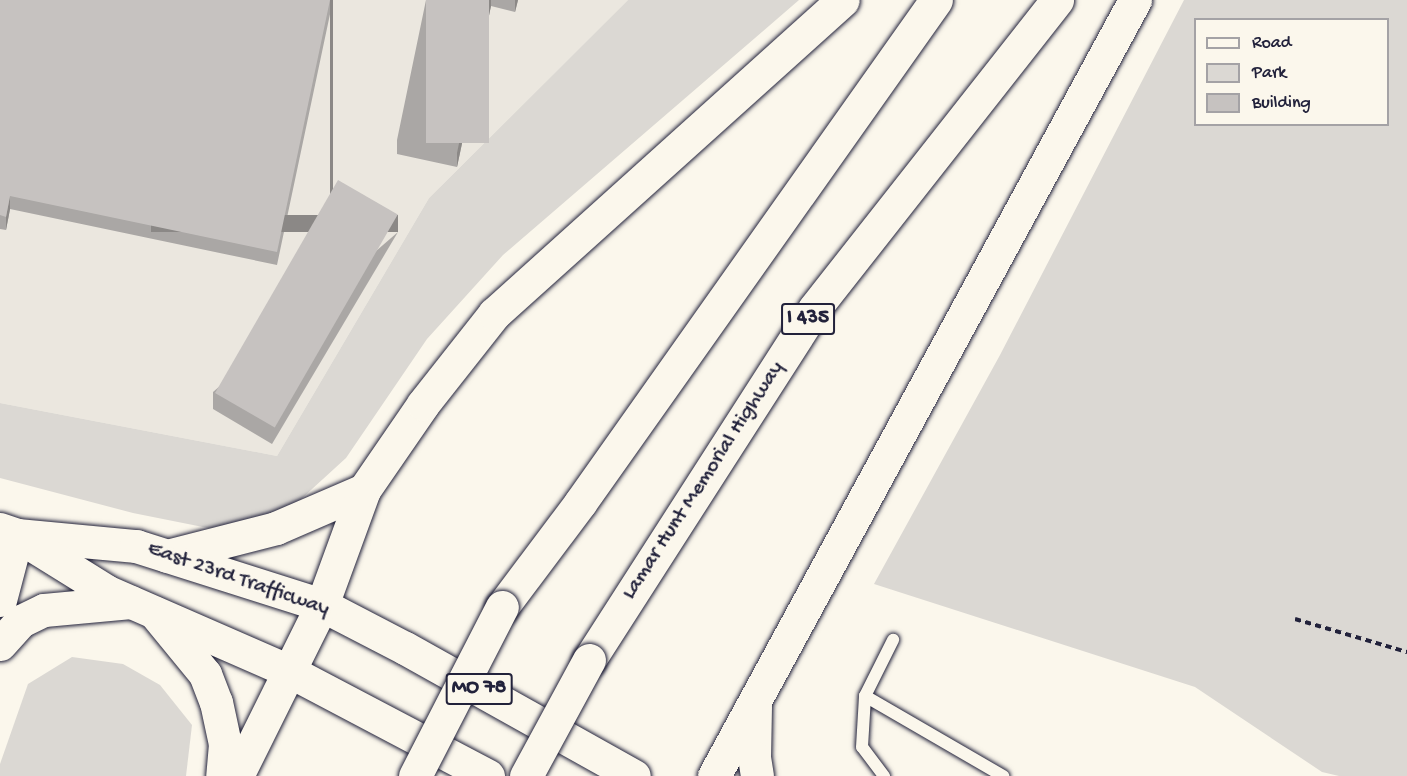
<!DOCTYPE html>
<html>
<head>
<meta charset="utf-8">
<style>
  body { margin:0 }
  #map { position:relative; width:1407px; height:776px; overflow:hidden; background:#fbf7ec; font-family:"Gochi Hand",sans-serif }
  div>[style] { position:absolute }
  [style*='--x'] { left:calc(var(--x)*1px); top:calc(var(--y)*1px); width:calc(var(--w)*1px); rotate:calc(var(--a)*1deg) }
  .built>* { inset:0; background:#ebe7df }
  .green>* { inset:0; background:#dbd8d3 }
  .path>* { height:4px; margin-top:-2px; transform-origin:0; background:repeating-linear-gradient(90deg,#22223b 0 6px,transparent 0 10.5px) }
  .roads { filter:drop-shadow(0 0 2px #22223b) drop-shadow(0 0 2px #22223b) }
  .service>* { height:12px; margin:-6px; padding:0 6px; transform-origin:6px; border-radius:6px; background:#fbf7ec }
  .secondary>* { height:33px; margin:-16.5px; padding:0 16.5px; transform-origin:16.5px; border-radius:16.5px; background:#fbf7ec }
  .primary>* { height:33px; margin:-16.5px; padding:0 16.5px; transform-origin:16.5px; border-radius:16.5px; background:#fbf7ec }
  .motorway>* { height:33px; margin:-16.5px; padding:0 16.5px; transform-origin:16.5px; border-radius:16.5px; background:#fbf7ec }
  .bridges { filter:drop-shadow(0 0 2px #22223b) drop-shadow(0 0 2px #22223b) }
  .motorway-bridge>* { height:33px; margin:-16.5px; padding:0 16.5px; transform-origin:16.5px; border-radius:16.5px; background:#fbf7ec }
  .wall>* { inset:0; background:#aaa7a5 }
  .shaded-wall>* { inset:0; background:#8b8886; transform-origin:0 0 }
  .building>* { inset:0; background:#c6c2c0; transform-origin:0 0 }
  span { translate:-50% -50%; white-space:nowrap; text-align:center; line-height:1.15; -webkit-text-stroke:5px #fbf7ec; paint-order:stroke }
  .shield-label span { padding:2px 4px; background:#fbf7ec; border:2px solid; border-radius:4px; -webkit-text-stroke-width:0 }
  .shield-label { font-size:21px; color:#22223b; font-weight:700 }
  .street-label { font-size:22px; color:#22223b }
  .legend { position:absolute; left:1194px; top:18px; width:195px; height:108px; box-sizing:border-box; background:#fbf7ec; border:2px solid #a4a2a5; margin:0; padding:8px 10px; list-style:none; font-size:18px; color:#22223b }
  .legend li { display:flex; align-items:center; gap:12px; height:30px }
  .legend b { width:30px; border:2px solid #a4a2a5 }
</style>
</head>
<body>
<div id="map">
  <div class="built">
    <div style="clip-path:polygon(0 0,628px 0,429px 198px,277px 456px,0 403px)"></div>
  </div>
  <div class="green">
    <div style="clip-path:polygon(628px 0,799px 0,503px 255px,427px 339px,346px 458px,300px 500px,269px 518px,213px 529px,133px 513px,0 478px,0 403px,277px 456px,429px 198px)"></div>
    <div style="clip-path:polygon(evenodd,1184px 0,1407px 0,1407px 776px,1339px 776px,1322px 772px,1195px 687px,874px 584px,1000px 355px,1184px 0,1196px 20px,1388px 20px,1388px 124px,1196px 124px,1196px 20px)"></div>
    <div style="clip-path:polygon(72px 657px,123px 664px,160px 685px,192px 725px,186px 776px,0 776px,0 764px,28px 684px)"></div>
  </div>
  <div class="path">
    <div style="--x:1295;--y:619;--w:117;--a:16.4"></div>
  </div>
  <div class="roads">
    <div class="service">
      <div style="--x:865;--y:696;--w:160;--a:30.1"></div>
      <div style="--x:884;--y:776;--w:36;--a:-127"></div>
      <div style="--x:862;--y:747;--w:51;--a:-86.6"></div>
      <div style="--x:865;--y:696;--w:63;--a:-63.4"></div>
    </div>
    <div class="secondary">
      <div style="--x:0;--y:529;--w:18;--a:19"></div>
      <div style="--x:17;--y:535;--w:120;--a:5.3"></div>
      <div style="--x:136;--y:546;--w:195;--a:17.6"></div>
      <div style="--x:21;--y:538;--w:100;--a:31.9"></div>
      <div style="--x:106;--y:591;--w:200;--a:23.6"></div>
      <div style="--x:0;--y:600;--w:67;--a:-75.3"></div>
      <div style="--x:0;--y:644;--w:31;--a:-48"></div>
      <div style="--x:21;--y:621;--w:25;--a:-26"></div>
      <div style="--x:44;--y:610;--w:87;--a:-5.3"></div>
    </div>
    <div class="primary">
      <div style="--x:322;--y:605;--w:93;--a:27.4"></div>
      <div style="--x:405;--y:648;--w:262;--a:29.2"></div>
      <div style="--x:289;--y:671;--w:225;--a:27.8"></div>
    </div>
    <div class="motorway">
      <div style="--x:167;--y:556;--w:113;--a:-14.4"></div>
      <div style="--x:276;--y:528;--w:96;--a:-23.4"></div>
      <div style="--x:502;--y:607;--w:130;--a:-53.1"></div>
      <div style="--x:580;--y:503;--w:616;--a:-54.71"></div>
      <div style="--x:155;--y:613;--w:79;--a:50.7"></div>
      <div style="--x:205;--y:674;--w:30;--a:69"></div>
      <div style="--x:216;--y:702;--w:43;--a:77.9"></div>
      <div style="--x:225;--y:744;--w:32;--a:95"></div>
      <div style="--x:589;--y:660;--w:417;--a:-57.3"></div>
      <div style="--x:814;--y:309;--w:393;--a:-51.8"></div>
      <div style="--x:755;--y:706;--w:51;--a:91.1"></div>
      <div style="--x:754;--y:757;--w:19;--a:81"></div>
      <div style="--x:237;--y:776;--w:191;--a:-63.6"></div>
      <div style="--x:322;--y:605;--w:122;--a:-69.9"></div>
      <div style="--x:364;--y:490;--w:104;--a:-55.5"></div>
      <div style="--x:423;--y:404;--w:115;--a:-51.7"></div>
      <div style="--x:494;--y:314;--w:469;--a:-42"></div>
      <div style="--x:714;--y:776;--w:883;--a:-61.52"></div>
    </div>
  </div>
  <div class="bridges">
    <div class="motorway-bridge">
      <div style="--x:415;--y:776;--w:190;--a:-62.8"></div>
      <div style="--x:526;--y:776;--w:132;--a:-61.5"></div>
    </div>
  </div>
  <div class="wall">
    <div style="clip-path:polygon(0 0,333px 0,277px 265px,10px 209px,6px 230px,0 229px)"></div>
    <div style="clip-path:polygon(426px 0,518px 0,515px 12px,491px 6px,457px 167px,397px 154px,397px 140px)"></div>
    <div style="clip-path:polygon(398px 232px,272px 444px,213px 409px,213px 392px)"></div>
  </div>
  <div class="shaded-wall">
    <div style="left:330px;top:0;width:3px;height:258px"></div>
    <div style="clip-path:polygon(489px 0,491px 0,491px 6px,457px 167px,457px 153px)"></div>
    <div style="clip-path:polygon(515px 0,518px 0,515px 12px)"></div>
    <div style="clip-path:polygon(10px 196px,10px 209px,6px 230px,6px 217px)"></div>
    <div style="left:398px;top:215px;width:17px;height:247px;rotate:90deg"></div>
  </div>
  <div class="building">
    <div style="clip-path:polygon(0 0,330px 0,277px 252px,10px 196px,6px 217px,0 215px)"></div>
    <div style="left:426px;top:0;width:63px;height:143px"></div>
    <div style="left:338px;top:180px;width:69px;height:246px;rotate:30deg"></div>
  </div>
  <div class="shield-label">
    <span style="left:808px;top:319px">I 435</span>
    <span style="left:479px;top:689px">MO 78</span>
  </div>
  <div class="street-label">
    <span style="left:704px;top:481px;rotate:-57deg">Lamar Hunt Memorial Highway</span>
    <span style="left:238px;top:580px;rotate:19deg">East 23rd Trafficway</span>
  </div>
  <ul class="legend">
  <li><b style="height:8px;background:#fbf7ec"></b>Road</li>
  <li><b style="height:16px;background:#dbd8d3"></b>Park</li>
  <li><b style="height:16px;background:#c6c2c0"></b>Building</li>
  </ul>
</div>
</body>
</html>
